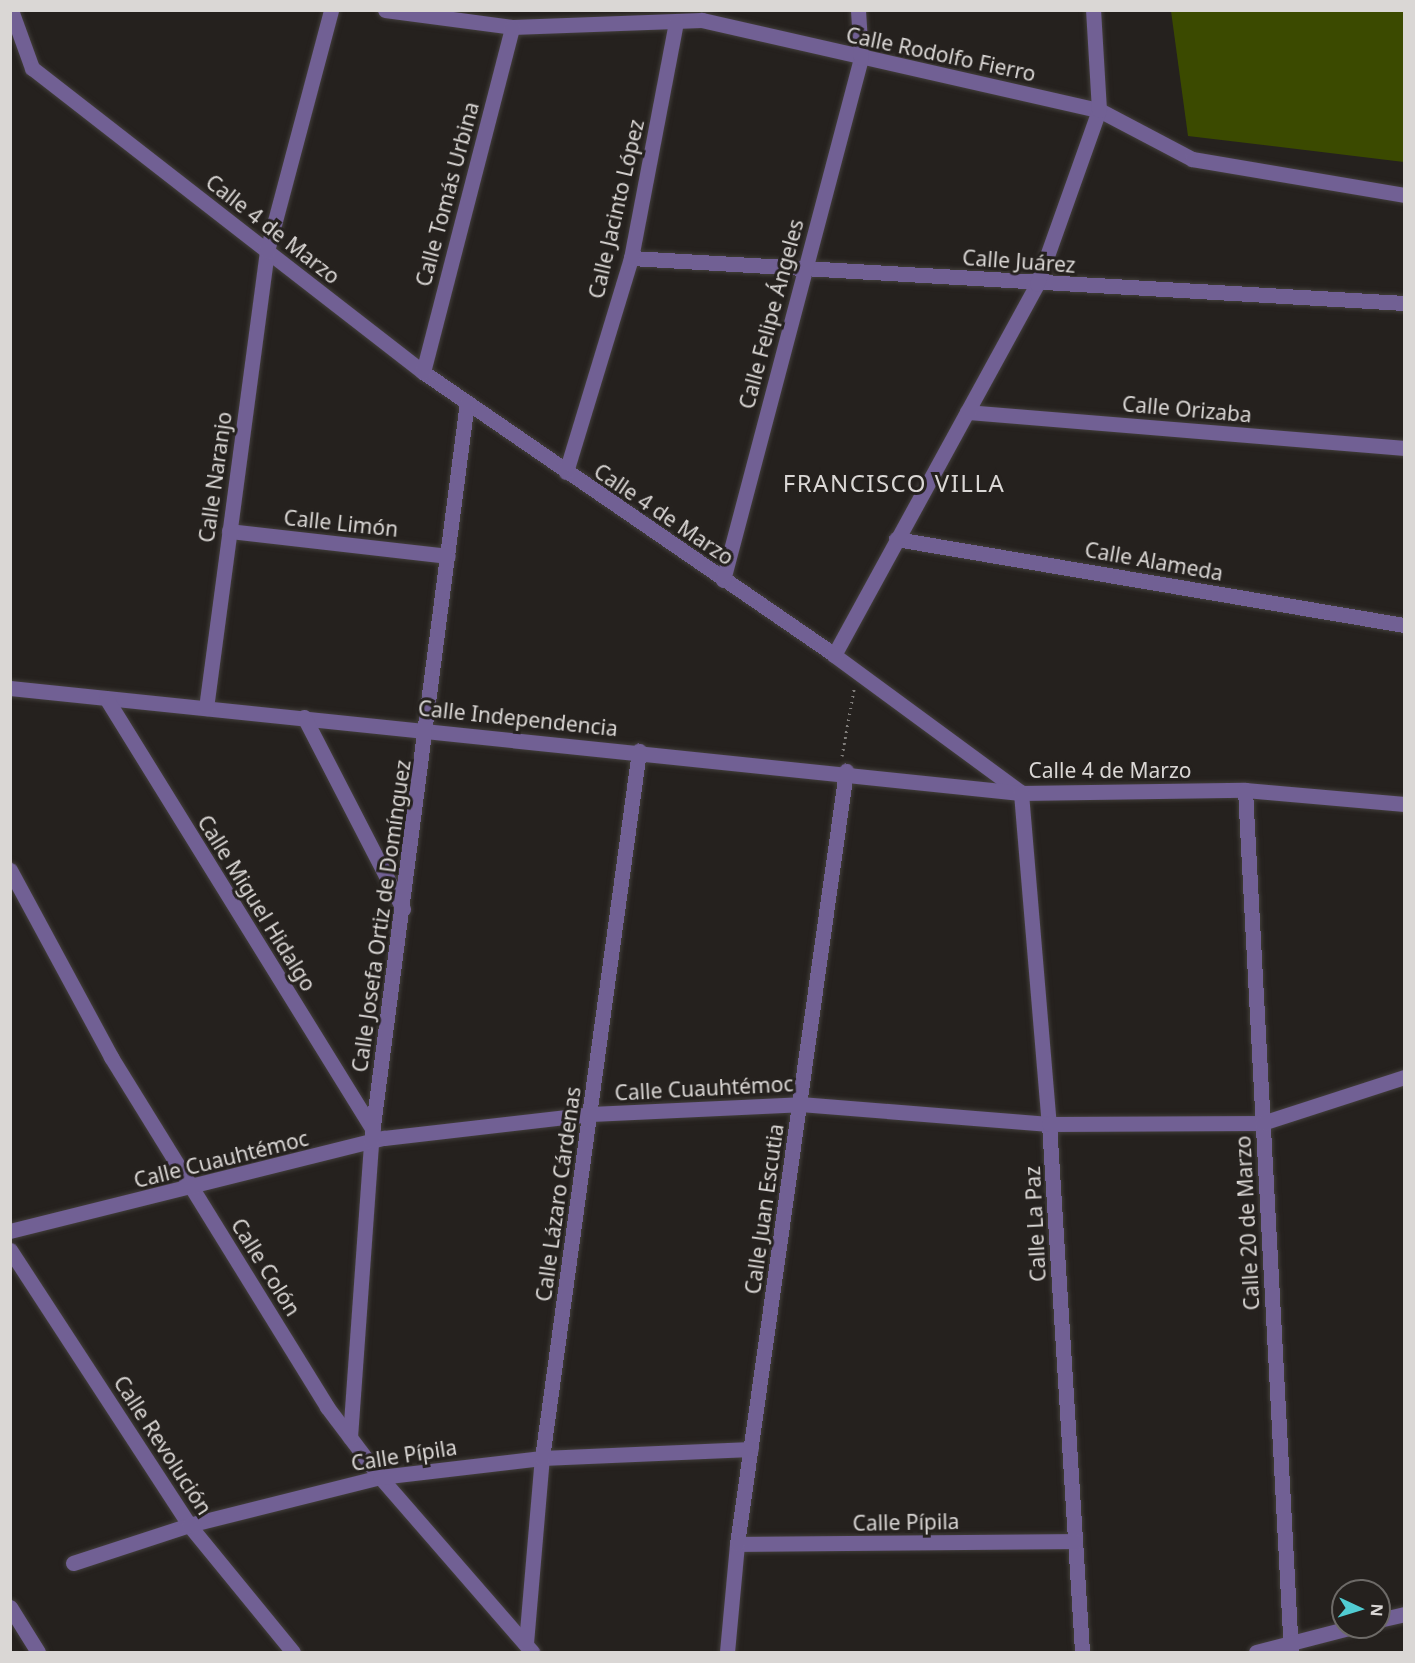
<!DOCTYPE html>
<html>
<head>
<meta charset="utf-8">
<style>
  body { margin:0 }
  #map { position:relative; width:1415px; height:1663px; overflow:hidden; background:#25211e; font-family:"Noto Sans",sans-serif }
  div>[style] { position:absolute }
  [style*='--x'] { left:calc(var(--x)*1px); top:calc(var(--y)*1px); width:calc(var(--w)*1px); rotate:calc(var(--a)*1deg) }
  .green>* { inset:0; background:#3b4a00 }
  .path>* { height:3px; margin-top:-1.5px; transform-origin:0; background:repeating-linear-gradient(90deg,#807d7a 0 1.5px,transparent 0 6px) }
  .roads { filter:drop-shadow(0 0 2px #423e3b) drop-shadow(0 0 2px #423e3b) }
  .minor>* { height:15px; margin:-7.5px; padding:0 7.5px; transform-origin:7.5px; border-radius:7.5px; background:#716094 }
  span { translate:-50% -50%; white-space:nowrap; text-align:center; line-height:1.15; -webkit-text-stroke:6px #25211e; paint-order:stroke }
  .street-label { font-size:21px; color:#dad7d5 }
  .quarter-label { font-size:24px; color:#dad7d5; letter-spacing:1.5px }
  .frame { position:absolute; inset:0; border:12px solid #dad7d5; pointer-events:none }
  .north { position:absolute; left:1331px; top:1579px; width:60px; height:60px; box-sizing:border-box; background:#25211e; border:2px solid #6d6a67; border-radius:50%; rotate:94deg; font-size:16px; font-weight:700; line-height:24px; text-align:center; color:#dad7d5 }
  .north::after { content:''; display:block; margin:auto; width:21px; height:27px; background:#51ccd2; clip-path:polygon(50% 0,100% 100%,50% 72%,0 100%) }
</style>
</head>
<body>
<div id="map">
  <div class="green">
    <div style="clip-path:polygon(1171px 11px,1404px 11px,1404px 162px,1188px 136px)"></div>
  </div>
  <div class="path">
    <div style="--x:842;--y:756;--w:68;--a:-79.8"></div>
  </div>
  <div class="roads">
    <div class="minor">
      <div style="--x:11;--y:10;--w:62;--a:70.1"></div>
      <div style="--x:32;--y:68;--w:298;--a:37.9"></div>
      <div style="--x:267;--y:251;--w:197;--a:37.8"></div>
      <div style="--x:423;--y:372;--w:499;--a:34.5"></div>
      <div style="--x:834;--y:655;--w:230;--a:36.3"></div>
      <div style="--x:385;--y:10;--w:128;--a:7.6"></div>
      <div style="--x:512;--y:27;--w:190;--a:-2.1"></div>
      <div style="--x:702;--y:20;--w:407;--a:12.8"></div>
      <div style="--x:1099;--y:110;--w:105;--a:27.8"></div>
      <div style="--x:1192;--y:159;--w:215;--a:9.6"></div>
      <div style="--x:631;--y:258;--w:774;--a:3.33"></div>
      <div style="--x:423;--y:372;--w:356;--a:-75.5"></div>
      <div style="--x:967;--y:412;--w:438;--a:4.7"></div>
      <div style="--x:566;--y:472;--w:224;--a:-73.1"></div>
      <div style="--x:631;--y:258;--w:240;--a:-79.2"></div>
      <div style="--x:229;--y:531;--w:220;--a:6.5"></div>
      <div style="--x:896;--y:539;--w:515;--a:9.61"></div>
      <div style="--x:723;--y:580;--w:540;--a:-75.19"></div>
      <div style="--x:861;--y:58;--w:48;--a:-93.6"></div>
      <div style="--x:834;--y:655;--w:423;--a:-61.3"></div>
      <div style="--x:1037;--y:284;--w:185;--a:-70.4"></div>
      <div style="--x:1099;--y:110;--w:100;--a:-93.4"></div>
      <div style="--x:10;--y:688;--w:1016;--a:5.93"></div>
      <div style="--x:1021;--y:793;--w:224;--a:-0.8"></div>
      <div style="--x:1245;--y:790;--w:160;--a:5"></div>
      <div style="--x:106;--y:698;--w:508;--a:58.28"></div>
      <div style="--x:206;--y:708;--w:461;--a:-82.4"></div>
      <div style="--x:267;--y:251;--w:249;--a:-75.1"></div>
      <div style="--x:304;--y:717;--w:216;--a:62.7"></div>
      <div style="--x:1245;--y:790;--w:863;--a:86.95"></div>
      <div style="--x:1021;--y:793;--w:332;--a:85.2"></div>
      <div style="--x:1049;--y:1124;--w:529;--a:86.42"></div>
      <div style="--x:10;--y:870;--w:213;--a:61.6"></div>
      <div style="--x:111;--y:1057;--w:411;--a:58.3"></div>
      <div style="--x:327;--y:1407;--w:88;--a:52.9"></div>
      <div style="--x:380;--y:1477;--w:232;--a:49"></div>
      <div style="--x:10;--y:1231;--w:385;--a:-14"></div>
      <div style="--x:384;--y:1138;--w:208;--a:-6.6"></div>
      <div style="--x:591;--y:1114;--w:209;--a:-2.7"></div>
      <div style="--x:800;--y:1104;--w:250;--a:4.6"></div>
      <div style="--x:1049;--y:1124;--w:213;--a:-0.3"></div>
      <div style="--x:1262;--y:1123;--w:149;--a:-17.9"></div>
      <div style="--x:10;--y:1250;--w:328;--a:56.9"></div>
      <div style="--x:189;--y:1525;--w:164;--a:50.7"></div>
      <div style="--x:350;--y:1437;--w:297;--a:-85.9"></div>
      <div style="--x:371;--y:1141;--w:745;--a:-82.6"></div>
      <div style="--x:737;--y:1544;--w:338;--a:-0.5"></div>
      <div style="--x:73;--y:1563;--w:122;--a:-18.1"></div>
      <div style="--x:189;--y:1525;--w:197;--a:-14.1"></div>
      <div style="--x:380;--y:1477;--w:163;--a:-6.7"></div>
      <div style="--x:542;--y:1458;--w:209;--a:-2.5"></div>
      <div style="--x:10;--y:1607;--w:53;--a:58.1"></div>
      <div style="--x:1379;--y:1620;--w:26;--a:-13"></div>
      <div style="--x:526;--y:1643;--w:186;--a:-85.1"></div>
      <div style="--x:542;--y:1458;--w:714;--a:-82.19"></div>
      <div style="--x:727;--y:1652;--w:108;--a:-84.7"></div>
      <div style="--x:737;--y:1544;--w:781;--a:-81.97"></div>
      <div style="--x:1256;--y:1652;--w:100;--a:-14.5"></div>
    </div>
  </div>
  <div class="street-label">
    <span style="left:941px;top:54px;rotate:12deg">Calle Rodolfo Fierro</span>
    <span style="left:447px;top:194px;rotate:-75deg">Calle Tomás Urbina</span>
    <span style="left:616px;top:209px;rotate:-77deg">Calle Jacinto López</span>
    <span style="left:273px;top:229px;rotate:38deg">Calle 4 de Marzo</span>
    <span style="left:1019px;top:261px;rotate:4deg">Calle Juárez</span>
    <span style="left:771px;top:314px;rotate:-75deg">Calle Felipe Ángeles</span>
    <span style="left:1187px;top:409px;rotate:5deg">Calle Orizaba</span>
    <span style="left:215px;top:477px;rotate:-82deg">Calle Naranjo</span>
    <span style="left:664px;top:514px;rotate:34deg">Calle 4 de Marzo</span>
    <span style="left:341px;top:523px;rotate:6deg">Calle Limón</span>
    <span style="left:1154px;top:561px;rotate:10deg">Calle Alameda</span>
    <span style="left:518px;top:718px;rotate:6deg">Calle Independencia</span>
    <span style="left:1110px;top:770px">Calle 4 de Marzo</span>
    <span style="left:257px;top:903px;rotate:58deg">Calle Miguel Hidalgo</span>
    <span style="left:381px;top:916px;rotate:-82deg">Calle Josefa Ortiz de Domínguez</span>
    <span style="left:704px;top:1088px;rotate:-3deg">Calle Cuauhtémoc</span>
    <span style="left:221px;top:1159px;rotate:-14deg">Calle Cuauhtémoc</span>
    <span style="left:558px;top:1194px;rotate:-82deg">Calle Lázaro Cárdenas</span>
    <span style="left:764px;top:1209px;rotate:-82deg">Calle Juan Escutia</span>
    <span style="left:1247px;top:1223px;rotate:-93deg">Calle 20 de Marzo</span>
    <span style="left:1035px;top:1224px;rotate:-93deg">Calle La Paz</span>
    <span style="left:266px;top:1267px;rotate:58deg">Calle Colón</span>
    <span style="left:163px;top:1445px;rotate:57deg">Calle Revolución</span>
    <span style="left:404px;top:1455px;rotate:-9deg">Calle Pípila</span>
    <span style="left:906px;top:1522px;rotate:-1deg">Calle Pípila</span>
  </div>
  <div class="quarter-label">
    <span style="left:894px;top:483px">FRANCISCO VILLA</span>
  </div>
  <div class="frame"></div>
  <div class="north">N</div>
</div>
</body>
</html>
